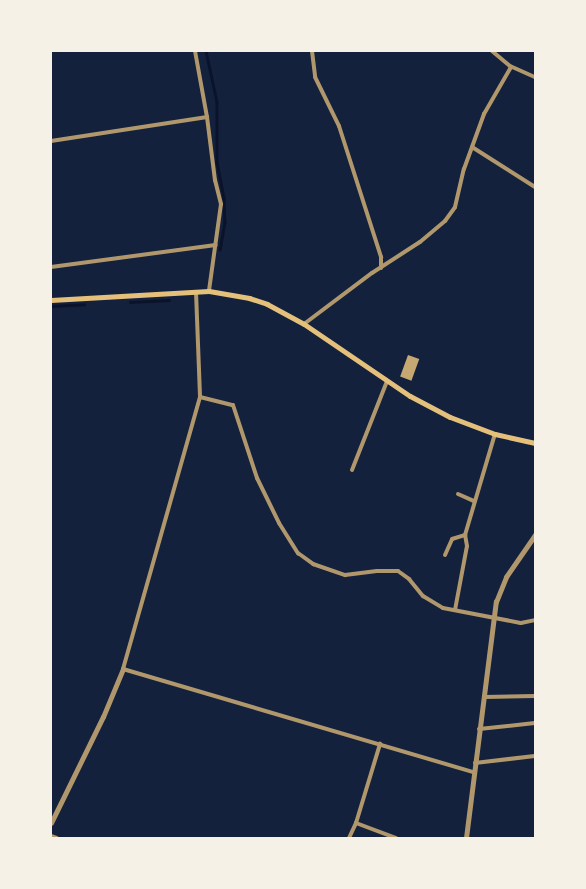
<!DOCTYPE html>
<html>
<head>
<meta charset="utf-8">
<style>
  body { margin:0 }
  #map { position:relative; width:586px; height:889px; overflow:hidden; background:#14213d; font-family:"Sofia Sans Condensed",sans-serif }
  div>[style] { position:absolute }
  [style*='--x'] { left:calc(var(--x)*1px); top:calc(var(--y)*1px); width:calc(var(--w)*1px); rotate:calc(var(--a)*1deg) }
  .stream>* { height:2.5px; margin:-1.25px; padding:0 1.25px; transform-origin:1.25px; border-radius:1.25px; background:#0b132b }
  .building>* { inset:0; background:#c6a872; transform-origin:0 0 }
  .minor>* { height:4px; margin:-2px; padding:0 2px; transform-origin:2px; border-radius:2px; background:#b1986c }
  .tertiary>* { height:4.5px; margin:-2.25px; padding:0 2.25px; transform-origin:2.25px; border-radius:2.25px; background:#b1986c }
  .secondary>* { height:5px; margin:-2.5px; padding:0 2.5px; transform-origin:2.5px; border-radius:2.5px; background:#e5c07b }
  span { translate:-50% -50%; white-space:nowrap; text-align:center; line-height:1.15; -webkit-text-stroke:5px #f6f1e7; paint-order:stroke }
  .frame { position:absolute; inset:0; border:52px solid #f6f1e7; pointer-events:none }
</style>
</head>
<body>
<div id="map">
  <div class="stream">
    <div style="--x:206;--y:51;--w:52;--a:77.8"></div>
    <div style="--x:217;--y:102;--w:60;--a:90"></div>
    <div style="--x:217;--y:162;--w:37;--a:79"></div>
    <div style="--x:224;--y:198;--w:24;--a:88"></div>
    <div style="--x:225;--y:222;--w:28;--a:100"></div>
    <div style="--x:130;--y:302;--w:39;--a:-3"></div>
    <div style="--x:51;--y:306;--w:33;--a:-3"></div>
  </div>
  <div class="building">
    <div style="left:408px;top:355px;width:12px;height:23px;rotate:20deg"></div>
  </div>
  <div class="minor">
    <div style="--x:195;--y:51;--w:67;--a:79.7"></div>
    <div style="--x:207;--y:117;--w:64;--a:82.8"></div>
    <div style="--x:215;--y:180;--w:25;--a:76"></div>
    <div style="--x:221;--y:204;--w:88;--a:97.9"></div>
    <div style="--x:312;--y:51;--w:26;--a:83"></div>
    <div style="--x:315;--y:77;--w:55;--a:63.9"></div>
    <div style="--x:339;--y:126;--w:138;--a:72.2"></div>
    <div style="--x:381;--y:257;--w:11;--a:90"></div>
    <div style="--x:492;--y:51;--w:23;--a:40"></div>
    <div style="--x:510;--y:66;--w:27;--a:24"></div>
    <div style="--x:51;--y:141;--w:158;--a:-8.7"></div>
    <div style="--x:472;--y:147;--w:75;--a:32.4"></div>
    <div style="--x:51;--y:267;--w:166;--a:-7.6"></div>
    <div style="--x:196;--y:292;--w:105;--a:87.8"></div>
    <div style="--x:200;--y:397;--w:283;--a:105.8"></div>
    <div style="--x:123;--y:669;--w:366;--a:16.4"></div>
    <div style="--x:304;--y:324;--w:85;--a:-36.9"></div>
    <div style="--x:372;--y:273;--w:57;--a:-32.9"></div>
    <div style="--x:420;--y:242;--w:33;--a:-40"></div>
    <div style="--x:445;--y:221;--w:17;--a:-54"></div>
    <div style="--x:455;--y:207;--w:39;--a:-77"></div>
    <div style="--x:464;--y:169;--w:59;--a:-70"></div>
    <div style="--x:484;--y:114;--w:54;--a:-60.1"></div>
    <div style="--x:200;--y:397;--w:34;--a:14"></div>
    <div style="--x:233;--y:405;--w:77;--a:71.8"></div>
    <div style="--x:257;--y:478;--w:50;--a:63.9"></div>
    <div style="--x:279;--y:523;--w:36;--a:58"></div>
    <div style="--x:298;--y:553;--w:19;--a:36"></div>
    <div style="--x:313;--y:564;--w:34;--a:19"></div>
    <div style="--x:345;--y:575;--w:32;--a:-7"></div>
    <div style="--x:377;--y:571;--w:21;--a:0"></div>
    <div style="--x:398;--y:571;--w:14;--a:36"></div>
    <div style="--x:409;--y:579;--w:22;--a:51"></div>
    <div style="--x:423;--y:596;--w:23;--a:31"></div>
    <div style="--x:443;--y:608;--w:79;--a:10.9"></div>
    <div style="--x:521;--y:623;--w:14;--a:-12"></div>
    <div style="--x:352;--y:470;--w:96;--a:-68.5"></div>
    <div style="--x:458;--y:494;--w:17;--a:24"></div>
    <div style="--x:445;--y:555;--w:17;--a:-66"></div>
    <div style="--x:452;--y:539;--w:14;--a:-17"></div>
    <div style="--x:465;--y:535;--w:105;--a:-73.5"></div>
    <div style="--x:455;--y:610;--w:65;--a:-79.4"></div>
    <div style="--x:467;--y:546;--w:11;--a:-100"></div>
    <div style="--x:484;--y:697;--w:51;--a:-1.1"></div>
    <div style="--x:479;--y:729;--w:56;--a:-6.1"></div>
    <div style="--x:475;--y:763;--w:60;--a:-6.7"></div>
    <div style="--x:356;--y:823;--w:43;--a:20.6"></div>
    <div style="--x:51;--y:836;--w:6;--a:18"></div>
    <div style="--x:349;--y:838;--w:17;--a:-65"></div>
    <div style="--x:356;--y:823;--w:83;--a:-73.1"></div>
  </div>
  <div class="tertiary">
    <div style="--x:51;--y:823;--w:118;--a:-63.9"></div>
    <div style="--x:103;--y:717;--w:52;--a:-67.4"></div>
    <div style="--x:466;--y:838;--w:238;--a:-82.8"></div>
    <div style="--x:496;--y:602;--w:27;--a:-68"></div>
    <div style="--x:506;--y:577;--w:51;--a:-55.4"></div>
  </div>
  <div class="secondary">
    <div style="--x:51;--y:300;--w:158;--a:-3.3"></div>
    <div style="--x:209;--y:291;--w:41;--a:9.9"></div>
    <div style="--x:249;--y:298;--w:19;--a:18"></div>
    <div style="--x:267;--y:304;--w:42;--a:28.4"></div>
    <div style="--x:304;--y:324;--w:128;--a:34.2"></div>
    <div style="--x:410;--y:396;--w:45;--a:27.7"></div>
    <div style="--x:450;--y:417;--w:48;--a:20.7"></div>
    <div style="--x:495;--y:434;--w:41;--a:12.7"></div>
  </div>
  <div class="frame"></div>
</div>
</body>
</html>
